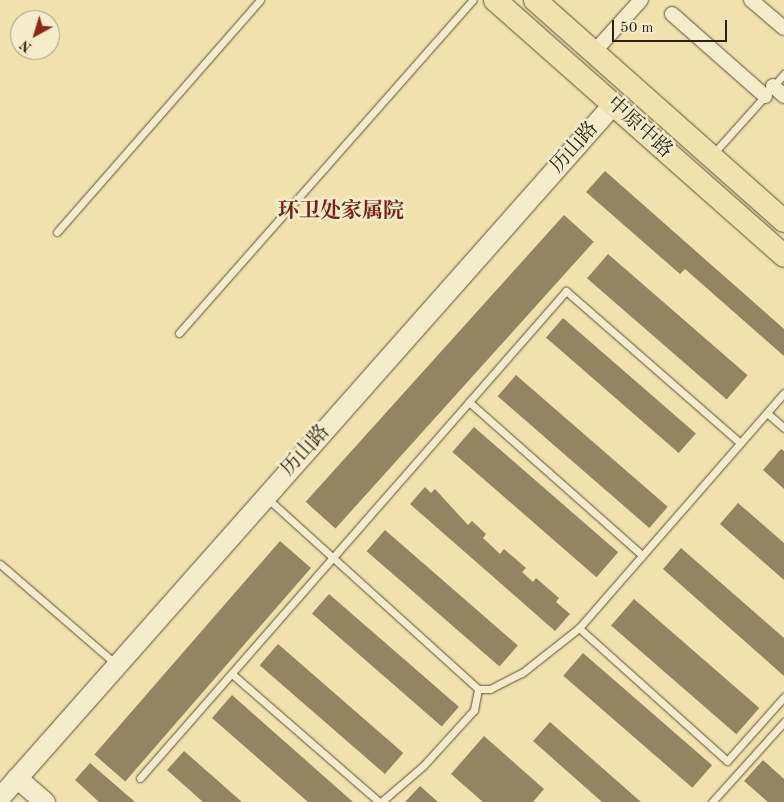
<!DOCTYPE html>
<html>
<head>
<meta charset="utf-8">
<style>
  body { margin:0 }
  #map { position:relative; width:784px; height:802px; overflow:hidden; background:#f0e1af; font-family:"Old Standard TT","Noto Serif SC",serif }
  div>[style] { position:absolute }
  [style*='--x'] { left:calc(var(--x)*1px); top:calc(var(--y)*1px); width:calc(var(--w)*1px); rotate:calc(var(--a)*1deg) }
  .building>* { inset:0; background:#938462; transform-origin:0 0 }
  .roads { filter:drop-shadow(0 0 1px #5f5036) drop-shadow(0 0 1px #5f5036) }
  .lane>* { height:7px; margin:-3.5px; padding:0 3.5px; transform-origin:3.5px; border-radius:3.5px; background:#f5eccb }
  .street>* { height:14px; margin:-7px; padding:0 7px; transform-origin:7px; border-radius:7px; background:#f5eccb }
  .secondary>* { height:20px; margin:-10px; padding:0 10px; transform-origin:10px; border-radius:10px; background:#f5eccb }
  .primary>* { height:22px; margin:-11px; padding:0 11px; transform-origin:11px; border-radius:11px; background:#f0e1af }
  span { translate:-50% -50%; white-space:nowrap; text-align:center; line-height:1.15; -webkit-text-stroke:5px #f5eccb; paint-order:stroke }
  .street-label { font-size:20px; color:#2f1f0e }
  .neighbourhood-label { font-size:21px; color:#7a1f14; font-weight:700 }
  .north { position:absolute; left:10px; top:10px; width:50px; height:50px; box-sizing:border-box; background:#f5eccb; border:1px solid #a69a7f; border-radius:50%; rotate:219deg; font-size:14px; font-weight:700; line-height:20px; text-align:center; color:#2f1f0e }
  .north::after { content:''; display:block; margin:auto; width:18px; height:22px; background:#8f2418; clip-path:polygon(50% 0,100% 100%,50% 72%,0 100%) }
  .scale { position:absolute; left:612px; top:20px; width:115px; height:22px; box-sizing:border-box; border:2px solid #2f1f0e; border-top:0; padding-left:6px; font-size:15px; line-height:18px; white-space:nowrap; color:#2f1f0e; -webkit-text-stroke:4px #f5eccb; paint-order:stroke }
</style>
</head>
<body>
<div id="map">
  <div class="building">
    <div style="clip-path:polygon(605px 171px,784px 329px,784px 356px,685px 269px,680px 274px,586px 192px)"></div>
    <div style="left:564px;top:215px;width:40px;height:386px;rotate:42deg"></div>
    <div style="left:608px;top:254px;width:185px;height:32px;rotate:41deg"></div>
    <div style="left:563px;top:318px;width:176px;height:26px;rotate:41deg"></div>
    <div style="left:516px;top:375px;width:201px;height:28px;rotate:41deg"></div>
    <div style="left:474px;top:427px;width:191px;height:33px;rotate:41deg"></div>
    <div style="clip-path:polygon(781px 449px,784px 451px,784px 489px,763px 470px)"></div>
    <div style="clip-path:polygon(425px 487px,431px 493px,435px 489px,468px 525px,472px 521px,486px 534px,483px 538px,500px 554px,504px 549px,526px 568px,522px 572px,533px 582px,536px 578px,559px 598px,556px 602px,570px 614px,555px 631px,410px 504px)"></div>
    <div style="clip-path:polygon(738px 503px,784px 543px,784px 580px,720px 524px)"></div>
    <div style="left:385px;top:530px;width:176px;height:28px;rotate:41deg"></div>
    <div style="left:280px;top:541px;width:41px;height:283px;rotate:41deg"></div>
    <div style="clip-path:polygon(681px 548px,784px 638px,784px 676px,663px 569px)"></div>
    <div style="left:329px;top:594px;width:172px;height:26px;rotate:41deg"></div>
    <div style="left:634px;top:599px;width:166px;height:35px;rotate:41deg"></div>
    <div style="left:278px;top:644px;width:166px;height:28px;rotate:41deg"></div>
    <div style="left:583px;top:653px;width:171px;height:30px;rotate:41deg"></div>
    <div style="clip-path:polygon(232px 695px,353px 802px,308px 802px,212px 718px)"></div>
    <div style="clip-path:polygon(550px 722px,641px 802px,602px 802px,533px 741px)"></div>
    <div style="clip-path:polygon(484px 736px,544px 789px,533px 802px,483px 802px,451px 774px)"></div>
    <div style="clip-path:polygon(184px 751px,242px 802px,203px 802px,167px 770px)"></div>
    <div style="clip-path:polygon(763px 760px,784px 779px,784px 802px,768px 802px,744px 781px)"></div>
    <div style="clip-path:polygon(90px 763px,135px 802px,99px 802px,75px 780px)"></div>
    <div style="clip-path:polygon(420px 786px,438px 802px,405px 802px)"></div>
  </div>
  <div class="roads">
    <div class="lane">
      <div style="--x:773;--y:87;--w:17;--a:-50"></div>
      <div style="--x:713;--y:154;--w:79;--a:-48.1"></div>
      <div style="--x:57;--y:232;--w:308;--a:-48.8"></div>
      <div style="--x:179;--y:333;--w:444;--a:-48.6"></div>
      <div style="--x:469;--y:402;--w:231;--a:41.5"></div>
      <div style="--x:767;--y:413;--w:23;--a:41"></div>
      <div style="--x:268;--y:499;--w:283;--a:42.1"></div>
      <div style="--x:478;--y:689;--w:12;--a:0"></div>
      <div style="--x:490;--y:689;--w:36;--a:-27"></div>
      <div style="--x:522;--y:673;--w:73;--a:-38.3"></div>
      <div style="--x:579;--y:628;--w:312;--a:-48.9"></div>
      <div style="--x:0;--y:564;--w:155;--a:40.8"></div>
      <div style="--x:579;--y:628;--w:199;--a:41.9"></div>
      <div style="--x:727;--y:761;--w:86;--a:-48.3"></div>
      <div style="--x:232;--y:674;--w:195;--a:41"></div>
      <div style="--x:140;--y:778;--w:647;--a:-48.82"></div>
      <div style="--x:566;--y:291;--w:231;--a:41.1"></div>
      <div style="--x:381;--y:802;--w:55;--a:-40.6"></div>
      <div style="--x:423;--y:766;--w:76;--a:-47.7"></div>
      <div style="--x:474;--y:710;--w:21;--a:-79"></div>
      <div style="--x:712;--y:802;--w:108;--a:-48"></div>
    </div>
    <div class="street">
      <div style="--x:751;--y:0;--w:43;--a:40.3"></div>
      <div style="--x:672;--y:14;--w:124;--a:41.4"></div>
      <div style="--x:594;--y:52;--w:70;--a:-47.9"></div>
      <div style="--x:773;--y:86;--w:15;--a:42"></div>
    </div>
    <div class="secondary">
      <div style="--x:17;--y:778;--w:37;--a:41"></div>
      <div style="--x:0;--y:798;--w:925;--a:-48.51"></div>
    </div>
    <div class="primary">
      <div style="--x:495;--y:0;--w:386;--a:41.5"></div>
      <div style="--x:535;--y:0;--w:333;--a:41.6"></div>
    </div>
  </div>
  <div class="street-label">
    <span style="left:639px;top:128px;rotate:42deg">中原中路</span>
    <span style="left:575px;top:148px;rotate:-48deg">历山路</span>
    <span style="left:306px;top:451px;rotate:-48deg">历山路</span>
  </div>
  <div class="neighbourhood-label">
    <span style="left:341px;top:212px">环卫处家属院</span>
  </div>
  <div class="north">N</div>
  <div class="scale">50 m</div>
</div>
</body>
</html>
